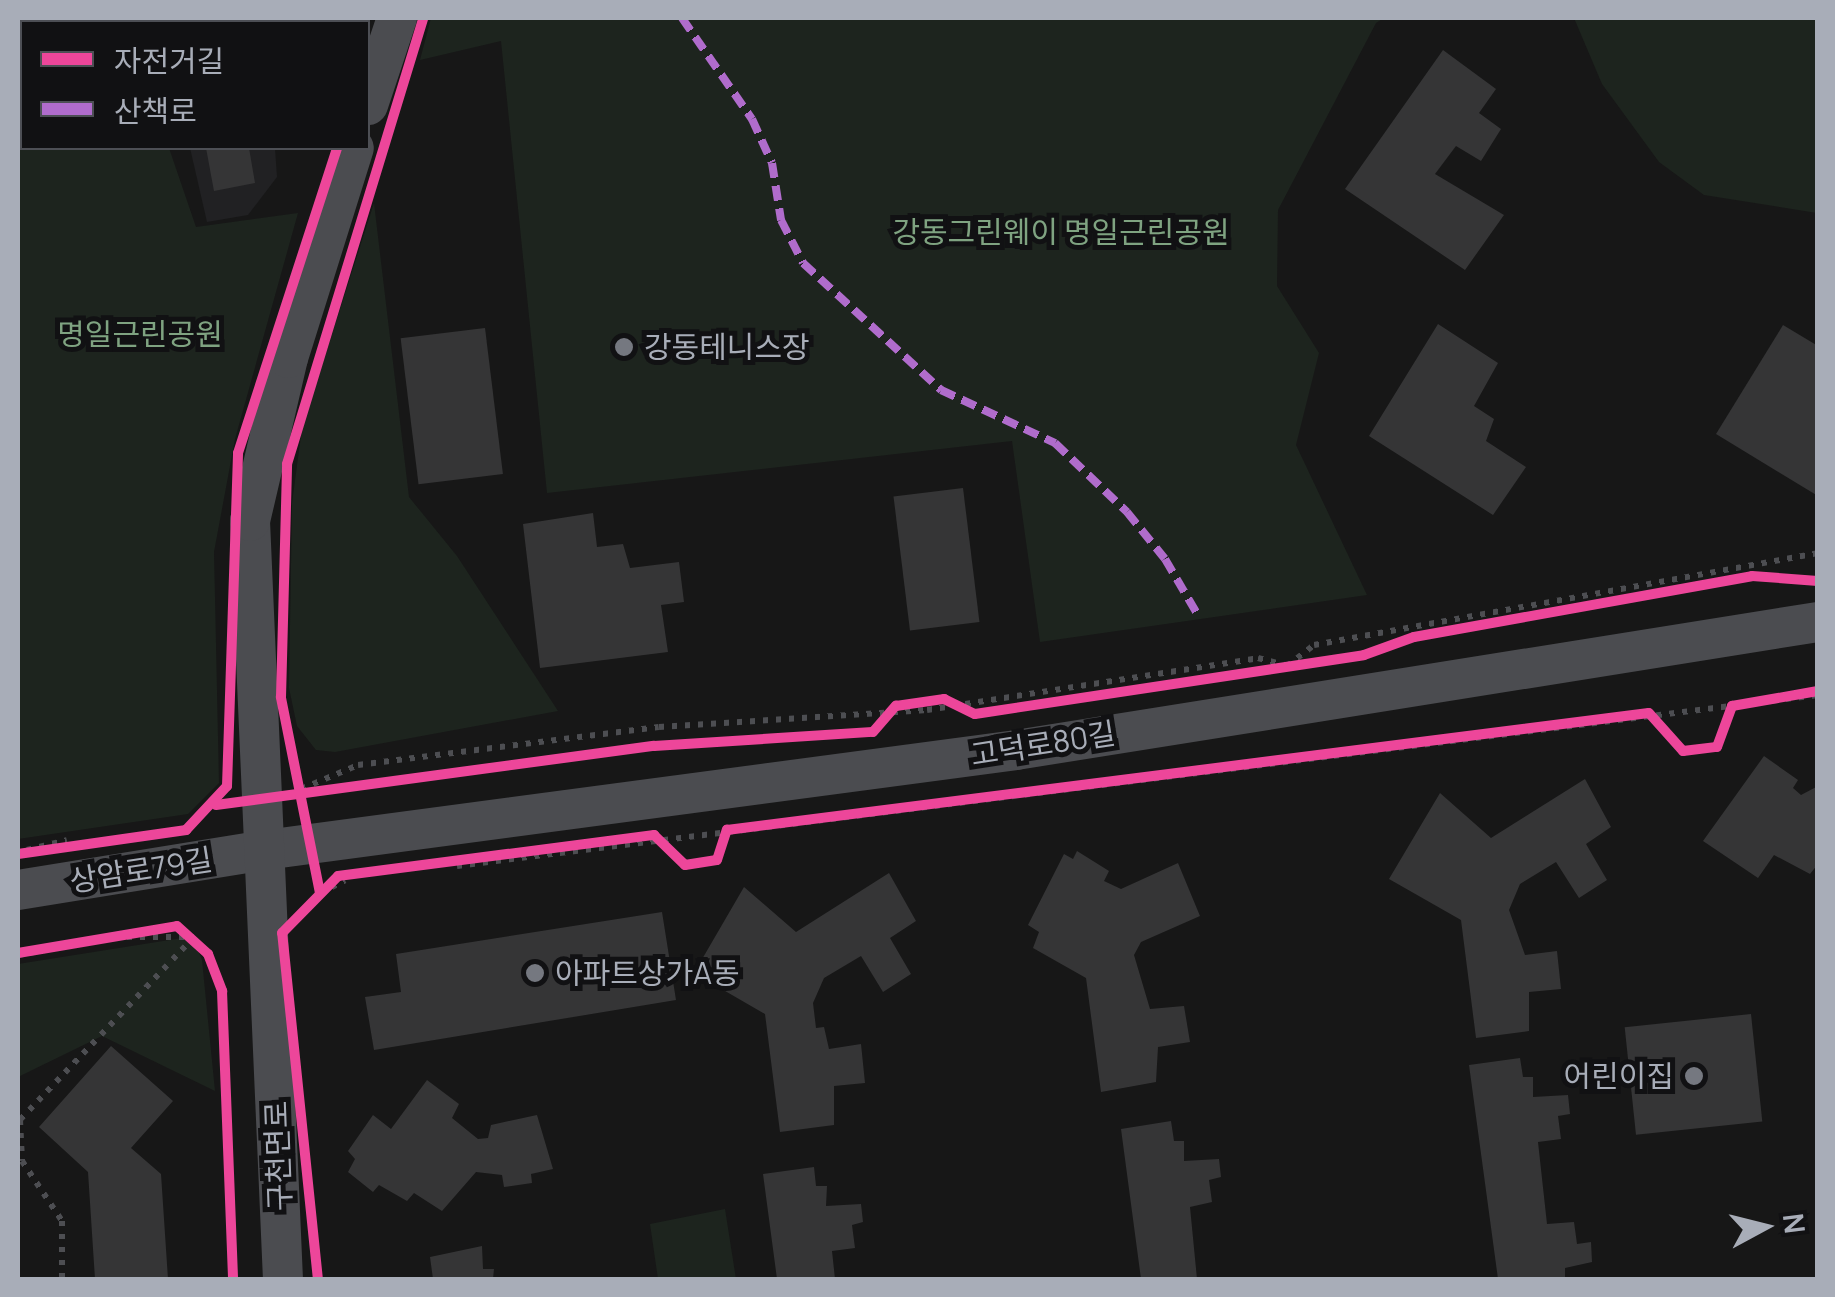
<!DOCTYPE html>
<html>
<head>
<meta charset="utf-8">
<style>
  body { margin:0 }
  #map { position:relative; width:1835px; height:1297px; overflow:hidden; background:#171717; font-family:Manrope,"Noto Sans KR",sans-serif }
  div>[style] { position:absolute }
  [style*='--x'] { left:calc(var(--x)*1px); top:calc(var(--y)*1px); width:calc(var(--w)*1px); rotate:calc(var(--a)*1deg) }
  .built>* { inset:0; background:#212123 }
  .green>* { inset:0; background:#1d241e }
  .building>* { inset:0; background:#353536; transform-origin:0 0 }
  .path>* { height:6px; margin-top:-3px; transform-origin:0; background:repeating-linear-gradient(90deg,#4d4e52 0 5px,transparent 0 13px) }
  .street>* { height:40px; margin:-20px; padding:0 20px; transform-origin:20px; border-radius:20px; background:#4b4c50 }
  .quiet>* { height:8px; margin-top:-4px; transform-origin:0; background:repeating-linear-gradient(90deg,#b06ccc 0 15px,transparent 0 23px) }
  .cycleway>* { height:10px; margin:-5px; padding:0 5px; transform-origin:5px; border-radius:5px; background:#ed469a }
  .dots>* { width:28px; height:28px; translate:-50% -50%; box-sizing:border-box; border:5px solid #111113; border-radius:50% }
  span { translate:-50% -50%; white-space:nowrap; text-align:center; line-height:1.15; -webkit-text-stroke:10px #111113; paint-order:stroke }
  .park-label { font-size:30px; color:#7fa381 }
  .poi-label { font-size:30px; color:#a8adb8 }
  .left { translate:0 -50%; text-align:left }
  .right { translate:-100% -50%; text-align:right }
  .street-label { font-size:30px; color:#a8adb8 }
  .frame { position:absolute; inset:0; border:20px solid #a8adb8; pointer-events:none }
  .legend { position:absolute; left:20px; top:20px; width:350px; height:130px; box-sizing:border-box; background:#111113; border:2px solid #4d4f55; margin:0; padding:12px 18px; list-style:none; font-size:30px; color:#a8adb8 }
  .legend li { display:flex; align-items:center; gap:20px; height:50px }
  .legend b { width:50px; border:2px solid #4d4f55 }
  .north { position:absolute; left:1715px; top:1177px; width:100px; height:100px; -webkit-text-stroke:8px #111113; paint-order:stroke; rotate:83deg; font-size:28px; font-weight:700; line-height:40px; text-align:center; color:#a8adb8 }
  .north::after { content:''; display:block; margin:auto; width:35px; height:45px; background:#a8adb8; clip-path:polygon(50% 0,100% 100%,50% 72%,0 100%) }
</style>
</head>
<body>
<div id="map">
  <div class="built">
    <div style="clip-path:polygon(190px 148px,275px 148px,277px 177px,248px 215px,207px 222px)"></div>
  </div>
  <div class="green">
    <div style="clip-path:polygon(18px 18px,142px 22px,22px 22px,22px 148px,169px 148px,196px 227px,298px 213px,235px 439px,214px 552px,219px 783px,188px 814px,18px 839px)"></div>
    <div style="clip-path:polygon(431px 18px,1384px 18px,1376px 23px,1278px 210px,1277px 286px,1319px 353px,1296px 445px,1367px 595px,1040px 642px,1012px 441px,547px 493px,501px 41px,420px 60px)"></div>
    <div style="clip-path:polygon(1574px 18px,1817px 18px,1817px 213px,1704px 195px,1659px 162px,1602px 84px)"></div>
    <div style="clip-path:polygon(374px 203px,409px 497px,457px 556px,558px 711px,335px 752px,316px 750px,297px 726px,289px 688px,292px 503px,302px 428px)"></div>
    <div style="clip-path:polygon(182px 938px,196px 945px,202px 960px,215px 1091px,102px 1036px,18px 1077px,18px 964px)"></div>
    <div style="clip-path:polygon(725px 1209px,736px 1279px,658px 1279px,650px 1224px)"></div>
  </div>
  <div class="building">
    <div style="left:159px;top:18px;width:143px;height:11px"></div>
    <div style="clip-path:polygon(1443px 50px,1496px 89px,1479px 113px,1501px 129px,1481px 161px,1456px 146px,1435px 174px,1504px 215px,1465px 270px,1345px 189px)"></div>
    <div style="clip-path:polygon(206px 148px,249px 148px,255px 183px,214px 191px)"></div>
    <div style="clip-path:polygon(1438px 324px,1498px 363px,1474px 406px,1494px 419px,1486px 441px,1526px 467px,1493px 515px,1369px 436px)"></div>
    <div style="clip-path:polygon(1783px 325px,1818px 346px,1818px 496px,1716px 434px)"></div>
    <div style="left:485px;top:328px;width:147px;height:85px;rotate:83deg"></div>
    <div style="left:963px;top:488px;width:135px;height:70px;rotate:83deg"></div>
    <div style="clip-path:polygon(593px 513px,597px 547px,623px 544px,630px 568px,679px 562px,684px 602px,661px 605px,668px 652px,540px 668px,523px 524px)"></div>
    <div style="clip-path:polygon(1764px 756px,1798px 780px,1793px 788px,1801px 795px,1818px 786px,1818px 864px,1810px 874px,1774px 855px,1758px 878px,1703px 841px)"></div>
    <div style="clip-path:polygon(1585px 779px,1611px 827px,1586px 844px,1607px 880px,1579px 898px,1556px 862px,1520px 884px,1509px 910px,1525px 955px,1557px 951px,1561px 989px,1529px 992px,1529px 1031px,1476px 1038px,1461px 920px,1389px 879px,1440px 793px,1491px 838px)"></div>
    <div style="clip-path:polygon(1077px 851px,1109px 871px,1104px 881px,1121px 889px,1178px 863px,1200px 916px,1141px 942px,1134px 955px,1150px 1009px,1184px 1006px,1190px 1042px,1158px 1047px,1156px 1082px,1101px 1092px,1086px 978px,1033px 948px,1039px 932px,1028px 925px,1064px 854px,1073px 859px)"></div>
    <div style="clip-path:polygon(889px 873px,916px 921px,890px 938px,911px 974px,883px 992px,861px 956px,824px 978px,813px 1003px,816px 1028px,824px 1027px,829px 1049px,861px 1044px,865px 1083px,834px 1086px,834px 1125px,780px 1132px,765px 1014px,694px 973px,744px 887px,796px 932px)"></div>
    <div style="clip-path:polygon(662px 912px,676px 1000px,374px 1050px,365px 997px,401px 992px,396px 954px)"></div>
    <div style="left:1751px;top:1014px;width:108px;height:127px;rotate:84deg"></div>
    <div style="clip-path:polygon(111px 1046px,173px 1101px,131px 1148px,161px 1174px,168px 1279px,95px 1279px,88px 1172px,39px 1127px)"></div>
    <div style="clip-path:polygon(1520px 1058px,1523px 1077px,1533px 1077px,1533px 1097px,1568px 1095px,1570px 1114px,1558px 1116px,1561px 1139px,1538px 1142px,1547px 1224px,1574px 1222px,1577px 1244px,1591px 1242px,1592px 1262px,1565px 1268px,1565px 1279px,1498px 1279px,1469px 1065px)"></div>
    <div style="clip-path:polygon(427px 1080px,459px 1104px,452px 1118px,478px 1139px,488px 1138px,491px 1125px,537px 1115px,553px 1169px,531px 1174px,532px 1183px,504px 1187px,502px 1175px,476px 1172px,442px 1211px,414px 1193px,407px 1201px,379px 1185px,373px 1192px,348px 1172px,355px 1159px,348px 1151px,373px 1115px,391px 1129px)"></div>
    <div style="clip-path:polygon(1171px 1121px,1174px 1141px,1184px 1141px,1184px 1161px,1219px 1159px,1221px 1177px,1209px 1180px,1212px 1202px,1190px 1207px,1197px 1279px,1141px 1279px,1121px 1129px)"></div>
    <div style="clip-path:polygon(814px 1167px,816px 1186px,827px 1186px,826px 1206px,861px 1204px,863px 1222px,852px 1225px,855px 1248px,832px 1251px,835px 1279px,777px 1279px,763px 1174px)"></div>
    <div style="clip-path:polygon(482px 1246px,483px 1269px,494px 1269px,493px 1279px,433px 1279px,430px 1257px)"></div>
  </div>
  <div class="path">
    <div style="--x:301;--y:789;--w:62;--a:-22.8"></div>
    <div style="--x:358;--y:765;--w:303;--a:-7.2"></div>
    <div style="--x:659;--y:727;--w:269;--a:-3.6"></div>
    <div style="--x:927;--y:710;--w:335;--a:-8.9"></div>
    <div style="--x:1258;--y:658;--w:30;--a:15"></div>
    <div style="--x:1287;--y:666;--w:34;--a:-38"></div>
    <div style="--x:1314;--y:645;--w:512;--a:-10.34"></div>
    <div style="--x:27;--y:850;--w:41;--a:-14"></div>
    <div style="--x:457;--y:866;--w:1372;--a:-7.16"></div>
    <div style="--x:320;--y:893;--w:28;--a:-27"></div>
    <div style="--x:18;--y:955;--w:98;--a:-10.6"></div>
    <div style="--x:114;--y:937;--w:80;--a:0"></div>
    <div style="--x:194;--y:937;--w:253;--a:133.6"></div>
    <div style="--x:20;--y:1120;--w:41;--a:87.2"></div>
    <div style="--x:22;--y:1161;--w:72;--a:56.3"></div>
    <div style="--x:62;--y:1221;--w:59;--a:90"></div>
  </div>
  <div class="street">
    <div style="--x:368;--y:105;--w:92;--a:-71.6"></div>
    <div style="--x:18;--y:890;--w:250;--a:-9.2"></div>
    <div style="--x:265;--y:850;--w:758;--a:-7.58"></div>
    <div style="--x:1016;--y:750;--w:812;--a:-9.07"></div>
    <div style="--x:283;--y:1280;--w:760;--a:-92.49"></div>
    <div style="--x:250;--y:521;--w:167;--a:-76.9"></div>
    <div style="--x:288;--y:358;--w:220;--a:-72.6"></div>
  </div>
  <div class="quiet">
    <div style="--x:682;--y:18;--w:123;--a:55.3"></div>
    <div style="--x:752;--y:119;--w:48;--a:65.6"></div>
    <div style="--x:772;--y:163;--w:58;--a:81"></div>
    <div style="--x:781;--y:220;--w:48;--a:62.9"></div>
    <div style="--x:803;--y:263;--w:188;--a:42.6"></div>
    <div style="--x:941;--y:390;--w:126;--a:24.9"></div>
    <div style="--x:1055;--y:443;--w:100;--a:43.8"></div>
    <div style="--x:1127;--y:512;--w:60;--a:51"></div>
    <div style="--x:1165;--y:559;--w:67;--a:59.6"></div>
  </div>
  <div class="cycleway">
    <div style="--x:216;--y:805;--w:442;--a:-7.7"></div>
    <div style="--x:654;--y:746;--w:219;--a:-3.7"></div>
    <div style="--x:873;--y:732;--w:35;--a:-49"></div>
    <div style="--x:896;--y:706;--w:49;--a:-8.3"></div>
    <div style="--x:944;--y:699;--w:34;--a:26"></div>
    <div style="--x:975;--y:714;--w:393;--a:-8.6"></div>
    <div style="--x:1364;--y:655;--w:53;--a:-19.8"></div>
    <div style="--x:1414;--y:637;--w:343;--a:-10.2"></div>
    <div style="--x:1752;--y:576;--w:66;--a:4.3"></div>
    <div style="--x:186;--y:830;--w:60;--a:-47"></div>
    <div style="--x:227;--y:786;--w:333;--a:-88.1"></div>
    <div style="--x:238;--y:453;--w:321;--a:-72"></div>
    <div style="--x:18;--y:854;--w:170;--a:-8.1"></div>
    <div style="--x:320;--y:893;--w:200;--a:-101.3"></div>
    <div style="--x:281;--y:697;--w:233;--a:-88.5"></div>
    <div style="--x:287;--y:464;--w:466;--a:-73"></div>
    <div style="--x:18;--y:953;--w:161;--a:-9.6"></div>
    <div style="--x:177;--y:926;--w:42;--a:42.1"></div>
    <div style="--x:208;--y:954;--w:40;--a:69"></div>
    <div style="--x:222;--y:991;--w:289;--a:87.8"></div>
    <div style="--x:318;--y:1280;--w:349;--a:-95.9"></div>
    <div style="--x:282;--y:933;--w:80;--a:-45.5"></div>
    <div style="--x:338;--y:876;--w:319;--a:-7.4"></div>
    <div style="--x:654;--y:835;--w:43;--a:44.1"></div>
    <div style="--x:685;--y:865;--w:32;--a:-9"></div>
    <div style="--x:717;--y:860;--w:32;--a:-72"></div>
    <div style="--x:727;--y:830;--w:929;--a:-7.23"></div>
    <div style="--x:1649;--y:713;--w:51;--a:48.2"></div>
    <div style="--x:1683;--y:751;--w:34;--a:-7"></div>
    <div style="--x:1717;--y:747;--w:44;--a:-69.9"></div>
    <div style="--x:1732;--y:706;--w:87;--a:-9.9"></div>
  </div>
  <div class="dots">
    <div style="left:624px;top:347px;background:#757880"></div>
    <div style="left:535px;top:973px;background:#757880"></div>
    <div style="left:1694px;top:1076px;background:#757880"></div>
  </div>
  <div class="park-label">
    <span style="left:1061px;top:232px">강동그린웨이 명일근린공원</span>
    <span style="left:140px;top:334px">명일근린공원</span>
  </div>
  <div class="poi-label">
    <span class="left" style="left:644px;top:347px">강동테니스장</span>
    <span class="left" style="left:555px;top:973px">아파트상가A동</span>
    <span class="right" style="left:1674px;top:1076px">어린이집</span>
  </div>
  <div class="street-label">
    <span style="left:1043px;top:744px;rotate:-9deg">고덕로80길</span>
    <span style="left:141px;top:870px;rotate:-9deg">상암로79길</span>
    <span style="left:278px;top:1156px;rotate:-92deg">구천면로</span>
  </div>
  <div class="frame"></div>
  <ul class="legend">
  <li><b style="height:12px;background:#ed469a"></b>자전거길</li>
  <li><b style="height:12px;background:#b06ccc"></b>산책로</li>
  </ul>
  <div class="north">N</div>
</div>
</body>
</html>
